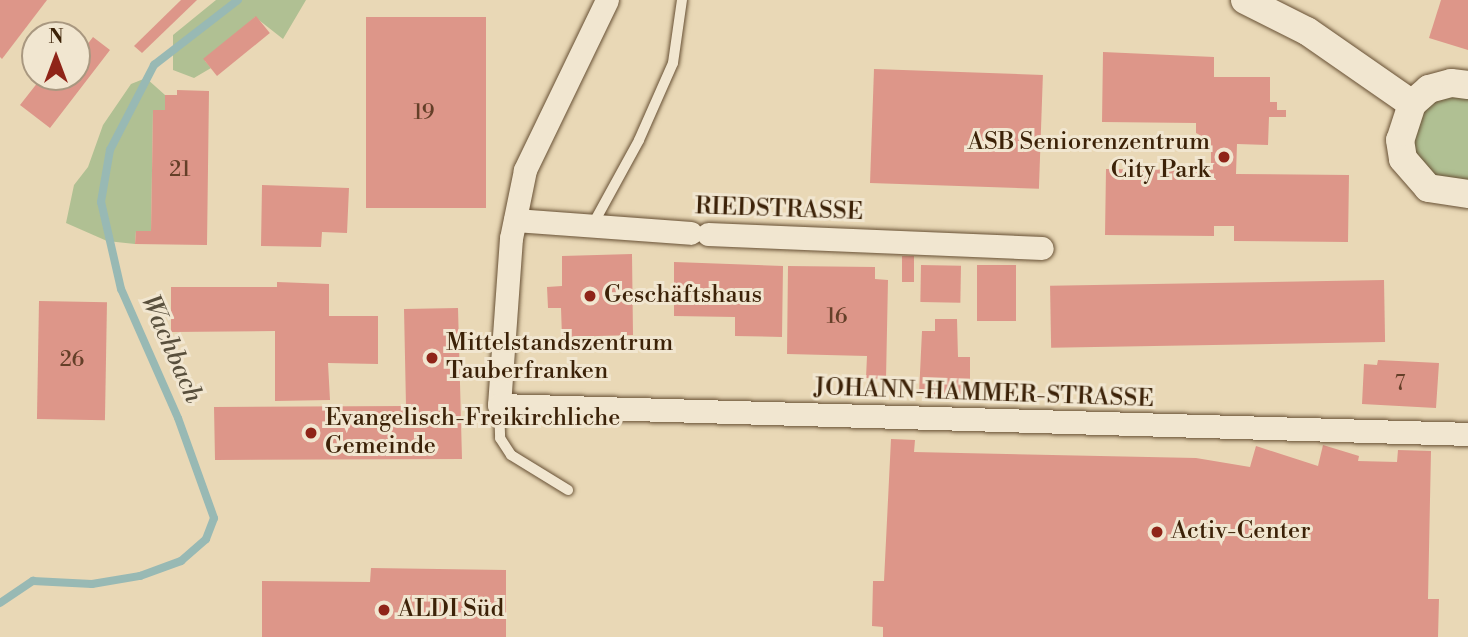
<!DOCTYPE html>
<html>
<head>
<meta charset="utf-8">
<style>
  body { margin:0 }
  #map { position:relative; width:1468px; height:637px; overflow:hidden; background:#e9d8b6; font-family:"Libre Bodoni",serif }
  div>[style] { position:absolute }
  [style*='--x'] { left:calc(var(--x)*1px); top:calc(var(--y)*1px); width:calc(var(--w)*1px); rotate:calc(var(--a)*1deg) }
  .green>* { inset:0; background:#b0c093 }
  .stream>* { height:8px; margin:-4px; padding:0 4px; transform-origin:4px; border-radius:4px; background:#98b9b4 }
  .building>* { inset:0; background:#dd9689; transform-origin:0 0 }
  .roads { filter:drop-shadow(0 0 2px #675034) drop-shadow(0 0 2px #675034) }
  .service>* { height:10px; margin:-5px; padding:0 5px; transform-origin:5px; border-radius:5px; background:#f1e6d0 }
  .minor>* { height:23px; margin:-11.5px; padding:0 11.5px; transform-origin:11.5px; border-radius:11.5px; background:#f1e6d0 }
  .tertiary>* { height:28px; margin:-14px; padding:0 14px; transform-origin:14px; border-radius:14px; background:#f1e6d0 }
  .dots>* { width:19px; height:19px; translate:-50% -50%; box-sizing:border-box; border:4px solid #f1e6d0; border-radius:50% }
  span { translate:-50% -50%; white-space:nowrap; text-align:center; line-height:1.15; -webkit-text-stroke:6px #f1e6d0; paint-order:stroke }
  .number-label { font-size:21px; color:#643f28 }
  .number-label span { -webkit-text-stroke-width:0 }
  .poi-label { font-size:24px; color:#3c2208 }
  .right { translate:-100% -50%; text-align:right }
  .left { translate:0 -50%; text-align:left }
  .street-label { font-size:24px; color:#3c2208 }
  .water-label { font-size:26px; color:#584f3c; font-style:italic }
  .north { position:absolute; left:21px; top:21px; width:70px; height:70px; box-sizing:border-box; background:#f1e6d0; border:2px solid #a99880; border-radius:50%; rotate:0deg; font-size:19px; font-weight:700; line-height:28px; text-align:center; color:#3c2208 }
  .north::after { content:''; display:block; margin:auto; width:24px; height:32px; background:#8f2418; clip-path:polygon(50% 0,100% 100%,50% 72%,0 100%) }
</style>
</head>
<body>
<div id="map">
  <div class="green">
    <div style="clip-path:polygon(216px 0,306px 0,283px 39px,255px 17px,205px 61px,211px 68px,194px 78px,173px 70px,173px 35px)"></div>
    <div style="clip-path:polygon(146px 78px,165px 95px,165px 110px,153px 110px,151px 231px,136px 231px,135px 244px,107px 241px,66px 223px,74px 185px,88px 167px,103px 125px,131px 84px)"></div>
    <div style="clip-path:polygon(1468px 85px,1468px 194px,1428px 188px,1403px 121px,1412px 104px)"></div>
  </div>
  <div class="stream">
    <div style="--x:0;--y:603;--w:40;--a:-34"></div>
    <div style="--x:33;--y:581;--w:59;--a:2.9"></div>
    <div style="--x:92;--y:584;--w:49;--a:-9.5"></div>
    <div style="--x:140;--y:576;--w:44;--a:-20.1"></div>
    <div style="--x:181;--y:561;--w:33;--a:-41"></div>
    <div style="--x:206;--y:539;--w:22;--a:-69"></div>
    <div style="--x:214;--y:518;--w:106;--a:-109.8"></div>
    <div style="--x:178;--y:418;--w:141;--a:-113.8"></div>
    <div style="--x:121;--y:289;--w:89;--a:-102.9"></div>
    <div style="--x:101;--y:202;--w:53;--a:-80.2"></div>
    <div style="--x:110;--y:150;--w:96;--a:-62.6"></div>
    <div style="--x:154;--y:65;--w:106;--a:-37.7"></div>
  </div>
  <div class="building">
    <div style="clip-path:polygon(0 0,47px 0,2px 59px,0 57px)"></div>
    <div style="clip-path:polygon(181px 0,197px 0,142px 53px,134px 46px)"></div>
    <div style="clip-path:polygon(1441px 0,1468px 0,1468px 50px,1429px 38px)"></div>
    <div style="left:256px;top:16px;width:22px;height:68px;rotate:51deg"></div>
    <div style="left:366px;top:17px;width:120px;height:191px"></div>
    <div style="clip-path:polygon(93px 37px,110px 50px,50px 128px,20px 105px,42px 77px,77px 77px,77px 58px)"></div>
    <div style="clip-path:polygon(1103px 52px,1214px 57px,1214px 77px,1270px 77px,1270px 102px,1277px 102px,1277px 110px,1286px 110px,1286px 117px,1269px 117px,1268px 145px,1237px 144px,1236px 174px,1349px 175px,1348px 242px,1234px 241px,1234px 226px,1214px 226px,1214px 236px,1105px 235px,1106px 169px,1211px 170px,1211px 141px,1196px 133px,1196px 123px,1102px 122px)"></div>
    <div style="left:874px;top:69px;width:169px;height:114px;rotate:2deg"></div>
    <div style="clip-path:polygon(177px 90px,209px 91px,207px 245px,135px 244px,136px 231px,151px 231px,153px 110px,165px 110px,165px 95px,177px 95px)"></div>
    <div style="clip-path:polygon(262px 185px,349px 188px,347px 233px,322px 232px,321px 247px,261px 246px)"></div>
    <div style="clip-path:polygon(632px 254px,633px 335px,562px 337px,561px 308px,548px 308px,547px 287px,562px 286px,562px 256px)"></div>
    <div style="left:902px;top:256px;width:12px;height:26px"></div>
    <div style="clip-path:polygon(674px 262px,783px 266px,782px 337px,735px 336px,735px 317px,674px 316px)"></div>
    <div style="left:921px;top:265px;width:40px;height:37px;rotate:1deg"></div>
    <div style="left:977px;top:265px;width:39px;height:56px"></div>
    <div style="clip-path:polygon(788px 266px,875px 267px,875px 279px,888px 280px,886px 379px,866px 378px,867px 356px,787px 354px)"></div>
    <div style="left:1384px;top:280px;width:62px;height:334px;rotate:89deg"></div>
    <div style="clip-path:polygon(277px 282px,329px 284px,329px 316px,378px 316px,378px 364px,328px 363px,330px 400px,275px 401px,275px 331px,171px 332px,171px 287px,277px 287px)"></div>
    <div style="left:39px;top:301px;width:68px;height:118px;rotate:1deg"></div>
    <div style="clip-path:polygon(458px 308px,462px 459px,215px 460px,214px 407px,406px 406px,404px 309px)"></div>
    <div style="clip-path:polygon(935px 319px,957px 319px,958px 357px,970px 357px,970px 394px,919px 394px,922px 331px,935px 331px)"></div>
    <div style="clip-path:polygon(1378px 360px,1439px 363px,1436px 408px,1362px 404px,1364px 364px,1377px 365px)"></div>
    <div style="clip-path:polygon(891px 439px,915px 440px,914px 452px,1196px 458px,1250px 467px,1256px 446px,1318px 466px,1323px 445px,1359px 456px,1358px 461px,1397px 462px,1398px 450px,1431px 451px,1428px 599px,1439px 599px,1438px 637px,883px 637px,883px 627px,872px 626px,873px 581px,884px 581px)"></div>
    <div style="clip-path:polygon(371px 568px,506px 570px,506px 637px,262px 637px,262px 581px,370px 582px)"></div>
  </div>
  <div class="roads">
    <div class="service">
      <div style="--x:592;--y:226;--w:98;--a:-61.3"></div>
      <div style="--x:639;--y:140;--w:84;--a:-66.2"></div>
      <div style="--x:673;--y:63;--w:64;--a:-81.9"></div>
      <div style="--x:499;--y:405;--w:33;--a:88"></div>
      <div style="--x:500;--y:438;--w:20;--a:57"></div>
      <div style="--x:511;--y:455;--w:67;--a:31.6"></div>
    </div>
    <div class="minor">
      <div style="--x:607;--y:0;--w:189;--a:115.8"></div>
      <div style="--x:525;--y:170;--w:69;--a:101.6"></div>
      <div style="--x:511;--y:238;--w:167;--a:94.1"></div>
      <div style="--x:499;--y:405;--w:969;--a:1.71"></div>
      <div style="--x:515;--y:220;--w:176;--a:4.2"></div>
      <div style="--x:708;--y:234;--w:334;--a:2.4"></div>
    </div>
    <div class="tertiary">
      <div style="--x:1245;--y:0;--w:69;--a:26.6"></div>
      <div style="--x:1307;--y:31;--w:128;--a:34.8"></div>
      <div style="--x:1468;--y:85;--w:17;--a:-173"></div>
      <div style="--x:1451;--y:83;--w:23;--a:165"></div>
      <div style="--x:1429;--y:89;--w:23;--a:139"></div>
      <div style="--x:1412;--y:104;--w:38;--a:108"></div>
      <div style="--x:1400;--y:140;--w:19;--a:81"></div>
      <div style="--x:1403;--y:159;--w:38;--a:49"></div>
      <div style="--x:1428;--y:188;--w:40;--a:8.5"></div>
    </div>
  </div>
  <div class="dots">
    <div style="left:1224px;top:157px;background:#8f2418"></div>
    <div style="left:590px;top:296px;background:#8f2418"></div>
    <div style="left:432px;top:358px;background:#8f2418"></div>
    <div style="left:311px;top:433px;background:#8f2418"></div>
    <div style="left:1157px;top:532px;background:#8f2418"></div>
    <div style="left:384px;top:610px;background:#8f2418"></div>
  </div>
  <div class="number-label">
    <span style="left:424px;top:113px">19</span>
    <span style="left:180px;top:170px">21</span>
    <span style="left:837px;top:317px">16</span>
    <span style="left:72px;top:360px">26</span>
    <span style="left:1400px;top:384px">7</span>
  </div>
  <div class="poi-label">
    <span class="right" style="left:1210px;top:157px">ASB Seniorenzentrum<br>City Park</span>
    <span class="left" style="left:604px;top:296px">Geschäftshaus</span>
    <span class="left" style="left:446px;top:358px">Mittelstandszentrum<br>Tauberfranken</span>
    <span class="left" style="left:325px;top:433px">Evangelisch-Freikirchliche<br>Gemeinde</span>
    <span class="left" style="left:1171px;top:532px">Activ-Center</span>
    <span class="left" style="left:398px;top:610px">ALDI Süd</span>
  </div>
  <div class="street-label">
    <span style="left:779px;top:210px;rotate:2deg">RIEDSTRASSE</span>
    <span style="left:984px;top:394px;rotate:2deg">JOHANN-HAMMER-STRASSE</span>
  </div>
  <div class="water-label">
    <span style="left:171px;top:349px;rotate:66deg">Wachbach</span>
  </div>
  <div class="north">N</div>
</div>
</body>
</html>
